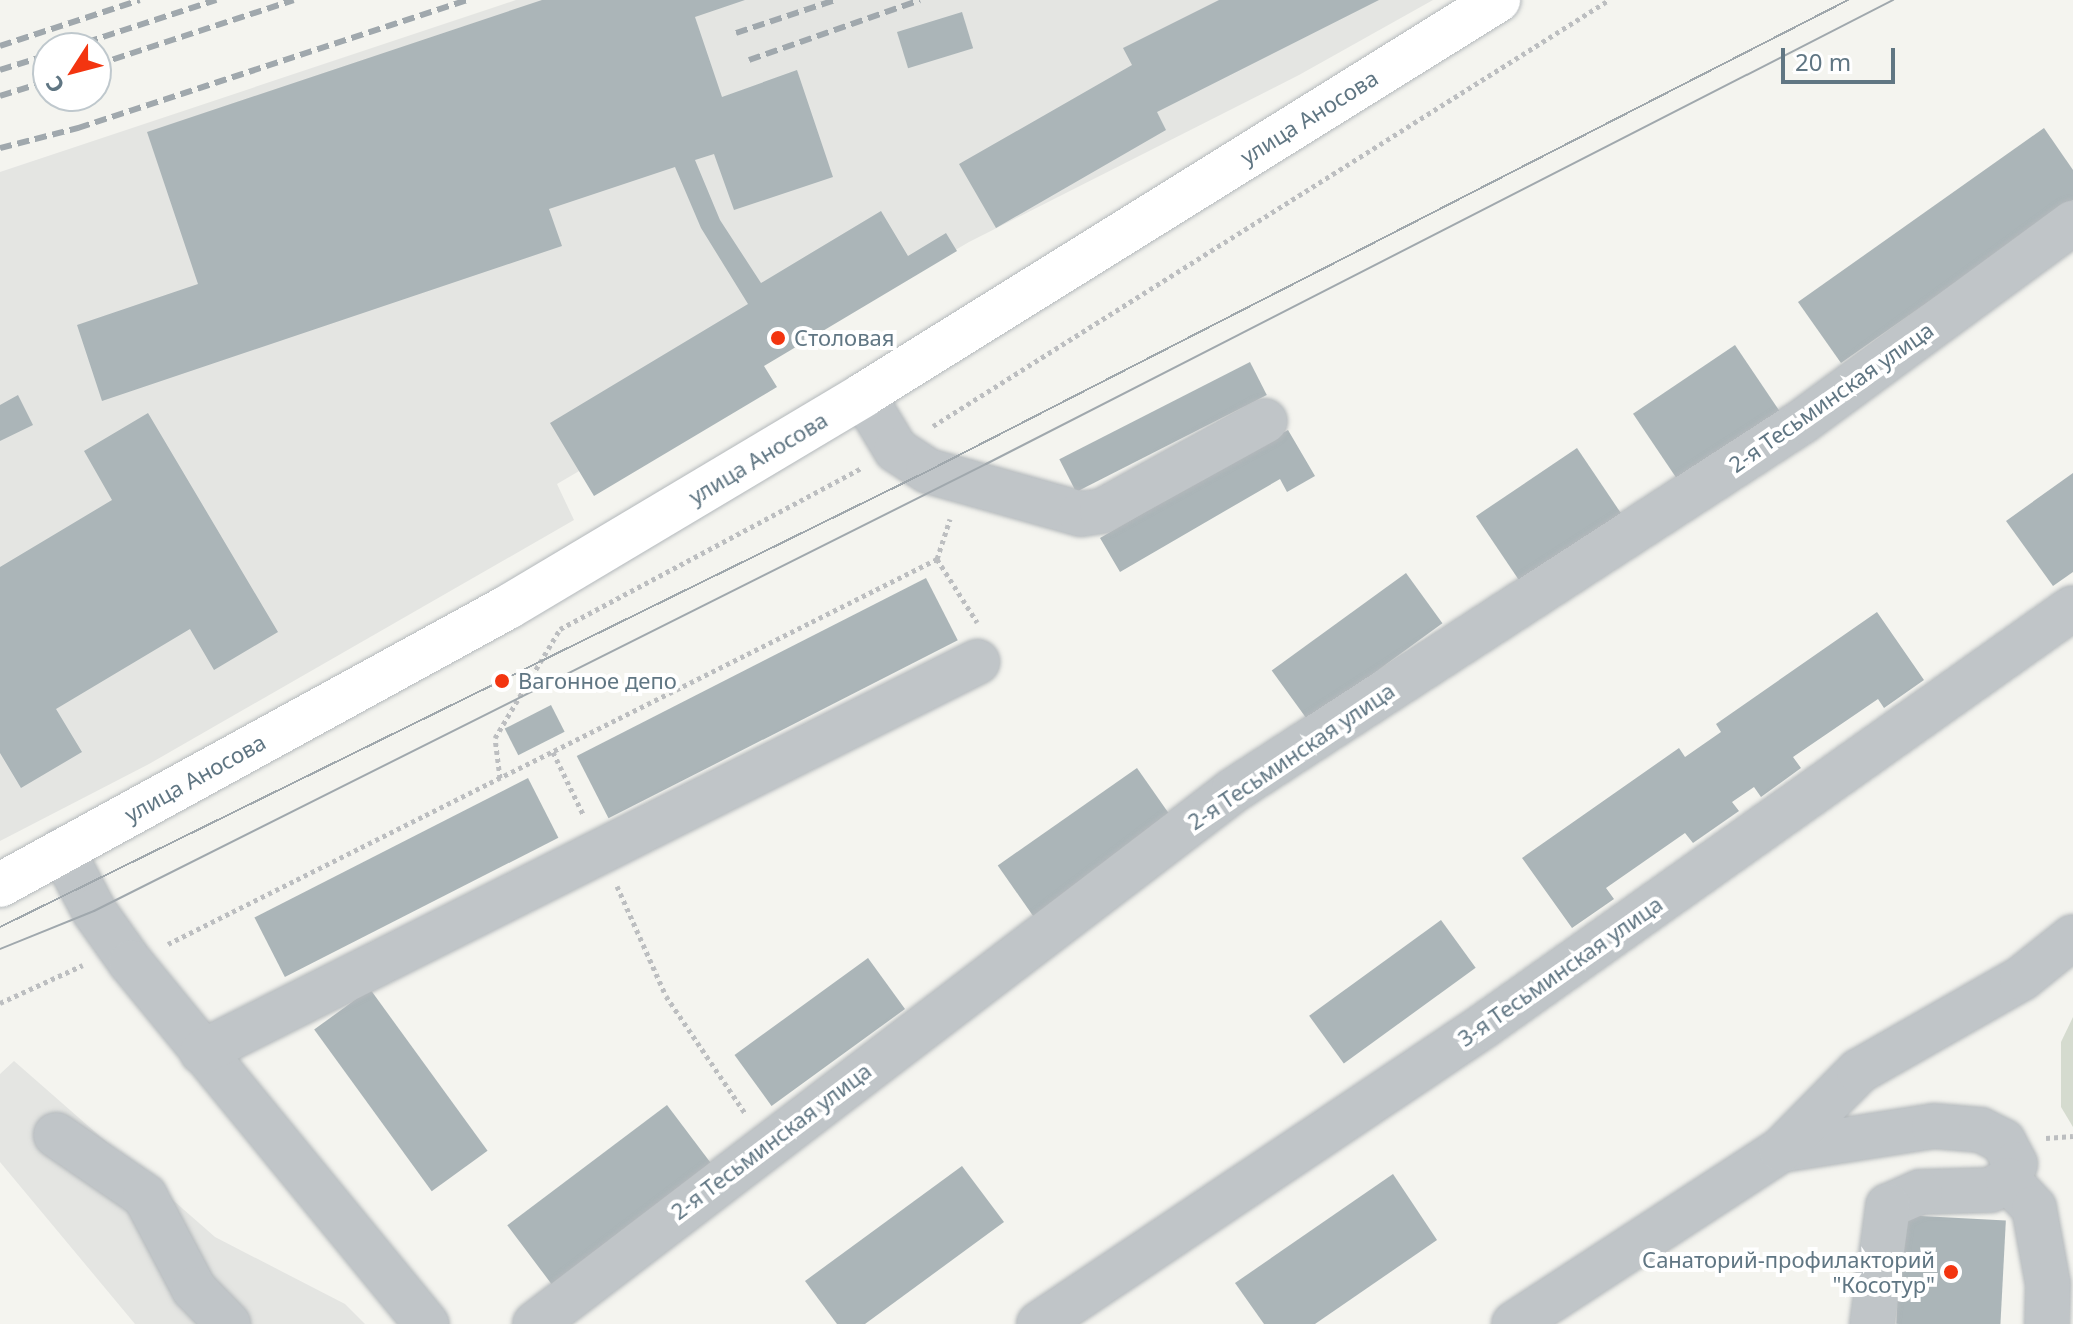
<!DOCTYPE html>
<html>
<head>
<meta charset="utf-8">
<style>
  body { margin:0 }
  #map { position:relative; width:2073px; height:1324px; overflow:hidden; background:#f4f4ef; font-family:"Noto Sans",sans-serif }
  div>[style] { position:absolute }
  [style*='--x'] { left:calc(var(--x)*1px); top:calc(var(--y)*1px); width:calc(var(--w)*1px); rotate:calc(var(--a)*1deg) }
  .built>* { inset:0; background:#e4e5e2 }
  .green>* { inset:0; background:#d5dbcf }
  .building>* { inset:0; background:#abb5b8; transform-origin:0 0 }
  .path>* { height:5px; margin-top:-2.5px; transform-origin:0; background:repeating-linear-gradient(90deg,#bcbec0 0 4px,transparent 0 8px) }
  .roads { filter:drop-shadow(0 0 2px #b3b8bb) drop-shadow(0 0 2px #b3b8bb) }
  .minor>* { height:44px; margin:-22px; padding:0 22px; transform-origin:22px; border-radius:22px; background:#c0c5c8 }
  .major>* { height:44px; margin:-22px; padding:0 22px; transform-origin:22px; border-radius:22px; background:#fff }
  .tram>* { height:2px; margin:-1px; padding:0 1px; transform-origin:1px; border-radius:1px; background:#a0a8ad }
  .rail>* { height:6px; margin-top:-3px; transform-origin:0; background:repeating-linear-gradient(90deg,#a0a8ad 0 12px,transparent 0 18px) }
  .dots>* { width:22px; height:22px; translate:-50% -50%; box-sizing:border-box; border:4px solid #fff; border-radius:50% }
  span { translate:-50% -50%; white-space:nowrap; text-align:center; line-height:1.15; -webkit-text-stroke:8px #fff; paint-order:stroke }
  .street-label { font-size:22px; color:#607683 }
  .poi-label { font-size:22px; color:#607683 }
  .left { translate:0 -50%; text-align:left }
  .right { translate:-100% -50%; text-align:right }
  .north { position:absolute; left:32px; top:32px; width:80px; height:80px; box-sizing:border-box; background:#fff; border:2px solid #bfc8cd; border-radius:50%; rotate:234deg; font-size:22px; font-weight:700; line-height:32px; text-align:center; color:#607683 }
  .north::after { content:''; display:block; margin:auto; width:28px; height:36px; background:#f33510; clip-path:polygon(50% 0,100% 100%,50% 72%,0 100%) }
  .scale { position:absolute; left:1781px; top:48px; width:114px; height:36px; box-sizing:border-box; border:4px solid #607683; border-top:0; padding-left:10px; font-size:24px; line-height:28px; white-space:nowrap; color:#607683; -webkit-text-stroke:6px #fff; paint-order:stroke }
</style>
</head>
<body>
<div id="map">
  <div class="built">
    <div style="clip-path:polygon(516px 0,1433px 0,1299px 75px,969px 242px,557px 484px,574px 520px,149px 764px,0 841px,0 172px)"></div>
    <div style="clip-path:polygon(14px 1061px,215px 1237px,345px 1304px,365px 1324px,135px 1324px,0 1162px,0 1074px)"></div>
  </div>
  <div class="green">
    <div style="clip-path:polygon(2073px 1017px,2073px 1127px,2061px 1107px,2061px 1042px)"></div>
  </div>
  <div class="building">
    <div style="clip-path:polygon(542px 0,745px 0,695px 17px,722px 97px,797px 70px,833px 177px,734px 210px,714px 154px,695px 160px,720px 220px,761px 283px,881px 211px,908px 256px,946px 233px,957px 251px,764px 366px,777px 387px,594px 496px,550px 423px,748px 304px,701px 228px,675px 167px,549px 209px,562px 246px,102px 401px,77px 325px,198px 284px,147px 132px)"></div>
    <div style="clip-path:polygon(1219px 0,1379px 0,1157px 112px,1166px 130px,996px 228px,959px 164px,1132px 65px,1123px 48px)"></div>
    <div style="left:962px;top:12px;width:38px;height:68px;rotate:73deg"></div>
    <div style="clip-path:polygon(2044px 128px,2073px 170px,2073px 200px,1841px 363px,1798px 302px)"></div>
    <div style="left:1735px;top:345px;width:89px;height:123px;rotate:56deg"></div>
    <div style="left:1250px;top:362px;width:37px;height:214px;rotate:63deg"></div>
    <div style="clip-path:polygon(18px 395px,33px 425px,0 441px,0 405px)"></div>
    <div style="clip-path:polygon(148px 413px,278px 632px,214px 670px,190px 629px,56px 709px,82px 752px,21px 788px,0 753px,0 567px,112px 500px,84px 451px)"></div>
    <div style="clip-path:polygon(1288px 430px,1315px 476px,1287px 492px,1280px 479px,1120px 572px,1100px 538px)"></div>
    <div style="left:1577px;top:448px;width:89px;height:122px;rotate:56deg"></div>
    <div style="clip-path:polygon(2073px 473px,2073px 572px,2053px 586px,2006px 521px)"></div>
    <div style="left:1406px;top:573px;width:62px;height:166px;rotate:54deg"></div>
    <div style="left:926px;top:578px;width:70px;height:392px;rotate:63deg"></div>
    <div style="clip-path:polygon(1877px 612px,1924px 680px,1884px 708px,1878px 699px,1793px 757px,1801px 768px,1761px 797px,1754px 787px,1732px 802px,1739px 811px,1693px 843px,1685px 833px,1606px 888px,1614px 899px,1572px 928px,1522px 858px,1679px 748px,1685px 757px,1721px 732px,1716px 724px)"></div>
    <div style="left:551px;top:705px;width:30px;height:52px;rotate:63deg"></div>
    <div style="left:1137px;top:768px;width:62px;height:170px;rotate:55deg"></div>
    <div style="left:528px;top:778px;width:67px;height:307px;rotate:63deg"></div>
    <div style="left:1441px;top:920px;width:59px;height:163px;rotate:54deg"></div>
    <div style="left:868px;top:958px;width:63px;height:165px;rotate:54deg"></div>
    <div style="left:370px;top:989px;width:200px;height:69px;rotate:54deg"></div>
    <div style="left:667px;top:1105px;width:79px;height:200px;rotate:53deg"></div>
    <div style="clip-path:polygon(962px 1166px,1004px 1222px,865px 1324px,837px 1324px,805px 1281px)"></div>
    <div style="clip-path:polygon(1393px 1174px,1437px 1240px,1315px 1324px,1264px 1324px,1235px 1283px)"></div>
    <div style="left:1902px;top:1215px;width:104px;height:109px;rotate:3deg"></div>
  </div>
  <div class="path">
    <div style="--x:933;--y:426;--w:799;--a:-32.22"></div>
    <div style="--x:937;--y:559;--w:75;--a:57.6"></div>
    <div style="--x:553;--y:752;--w:71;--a:64.2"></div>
    <div style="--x:500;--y:778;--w:40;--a:-97.1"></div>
    <div style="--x:495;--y:738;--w:127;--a:-59.2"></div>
    <div style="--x:560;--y:629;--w:342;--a:-28.1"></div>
    <div style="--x:617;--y:886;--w:120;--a:66"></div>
    <div style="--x:666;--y:996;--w:141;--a:56"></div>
    <div style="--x:168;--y:944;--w:860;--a:-26.59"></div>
    <div style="--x:937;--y:559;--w:42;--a:-72"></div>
    <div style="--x:0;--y:1003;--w:91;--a:-24.6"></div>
    <div style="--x:2046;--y:1138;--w:27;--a:-4"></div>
  </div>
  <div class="roads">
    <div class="minor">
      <div style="--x:863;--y:395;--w:64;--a:59"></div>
      <div style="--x:896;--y:450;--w:38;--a:33"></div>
      <div style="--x:928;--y:471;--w:159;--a:15.7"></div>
      <div style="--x:1081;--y:514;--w:21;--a:-8"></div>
      <div style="--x:1102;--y:511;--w:186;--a:-28.9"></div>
      <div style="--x:62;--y:850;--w:69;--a:62.3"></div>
      <div style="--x:94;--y:911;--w:64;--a:54.6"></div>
      <div style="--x:131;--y:963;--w:467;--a:50.7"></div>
      <div style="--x:202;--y:1052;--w:868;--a:-26.71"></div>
      <div style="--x:56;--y:1135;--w:108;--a:34.4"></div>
      <div style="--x:145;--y:1196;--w:105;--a:62.2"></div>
      <div style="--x:194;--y:1289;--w:49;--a:45.8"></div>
      <div style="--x:1781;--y:1150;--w:155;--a:-8.9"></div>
      <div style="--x:1934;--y:1126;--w:47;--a:4.9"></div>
      <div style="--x:1981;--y:1130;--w:25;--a:27"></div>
      <div style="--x:2003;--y:1141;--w:26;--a:62"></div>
      <div style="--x:2015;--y:1164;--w:17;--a:114"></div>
      <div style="--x:2008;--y:1180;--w:20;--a:150"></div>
      <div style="--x:1991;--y:1190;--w:71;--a:178.4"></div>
      <div style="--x:1920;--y:1192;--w:35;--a:156"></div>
      <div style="--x:1888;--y:1206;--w:119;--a:97.7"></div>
      <div style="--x:2008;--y:1180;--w:38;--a:47"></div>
      <div style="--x:2034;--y:1208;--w:77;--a:79.6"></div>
      <div style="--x:2048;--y:1284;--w:40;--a:91.4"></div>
      <div style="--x:535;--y:1324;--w:880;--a:-37.38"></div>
      <div style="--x:1234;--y:790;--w:678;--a:-32.96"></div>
      <div style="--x:1803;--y:421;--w:335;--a:-36.3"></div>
      <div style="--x:1039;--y:1324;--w:533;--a:-33.84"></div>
      <div style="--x:1482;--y:1027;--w:724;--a:-35.34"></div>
      <div style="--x:1514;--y:1324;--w:319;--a:-33.1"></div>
      <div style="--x:1781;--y:1150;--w:111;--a:-45.4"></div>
      <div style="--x:1859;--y:1071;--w:188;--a:-29.7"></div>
      <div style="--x:2022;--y:978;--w:65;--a:-38.8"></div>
    </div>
    <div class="major">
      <div style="--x:0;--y:885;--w:579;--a:-28.69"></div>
      <div style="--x:508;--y:607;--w:413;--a:-30.8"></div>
      <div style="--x:863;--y:395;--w:748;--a:-31.88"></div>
    </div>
  </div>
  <div class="tram">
    <div style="--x:0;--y:927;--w:1034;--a:-26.17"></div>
    <div style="--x:928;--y:471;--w:1034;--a:-27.11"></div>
    <div style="--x:0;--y:949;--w:101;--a:-22"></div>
    <div style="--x:94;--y:911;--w:998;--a:-26.62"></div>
    <div style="--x:986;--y:464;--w:1019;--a:-27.09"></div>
  </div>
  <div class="rail">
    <div style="--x:736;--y:33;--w:104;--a:-18.4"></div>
    <div style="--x:0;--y:46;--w:147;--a:-18.2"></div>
    <div style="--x:69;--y:48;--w:155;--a:-18.1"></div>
    <div style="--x:749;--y:60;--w:181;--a:-19.3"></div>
    <div style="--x:96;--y:65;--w:208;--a:-18.2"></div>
    <div style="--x:0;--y:70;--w:50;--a:-17.4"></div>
    <div style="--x:0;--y:96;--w:50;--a:-17.4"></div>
    <div style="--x:0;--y:148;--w:81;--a:-14.4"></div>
    <div style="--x:78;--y:128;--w:410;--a:-18.2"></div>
  </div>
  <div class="dots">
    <div style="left:778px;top:338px;background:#f33510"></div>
    <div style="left:502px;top:681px;background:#f33510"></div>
    <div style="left:1951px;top:1272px;background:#f33510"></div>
  </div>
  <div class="street-label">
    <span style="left:1309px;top:117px;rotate:-32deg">улица Аносова</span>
    <span style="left:1831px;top:397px;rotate:-35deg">2-я Тесьминская улица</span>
    <span style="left:758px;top:458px;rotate:-31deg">улица Аносова</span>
    <span style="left:1291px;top:756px;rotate:-34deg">2-я Тесьминская улица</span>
    <span style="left:195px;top:778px;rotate:-29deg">улица Аносова</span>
    <span style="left:1560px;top:971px;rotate:-35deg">3-я Тесьминская улица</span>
    <span style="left:771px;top:1141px;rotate:-37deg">2-я Тесьминская улица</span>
  </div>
  <div class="poi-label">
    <span class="left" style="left:794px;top:338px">Столовая</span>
    <span class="left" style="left:518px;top:681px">Вагонное депо</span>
    <span class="right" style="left:1935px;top:1272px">Санаторий-профилакторий<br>"Косотур"</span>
  </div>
  <div class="north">С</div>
  <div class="scale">20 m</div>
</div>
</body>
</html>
